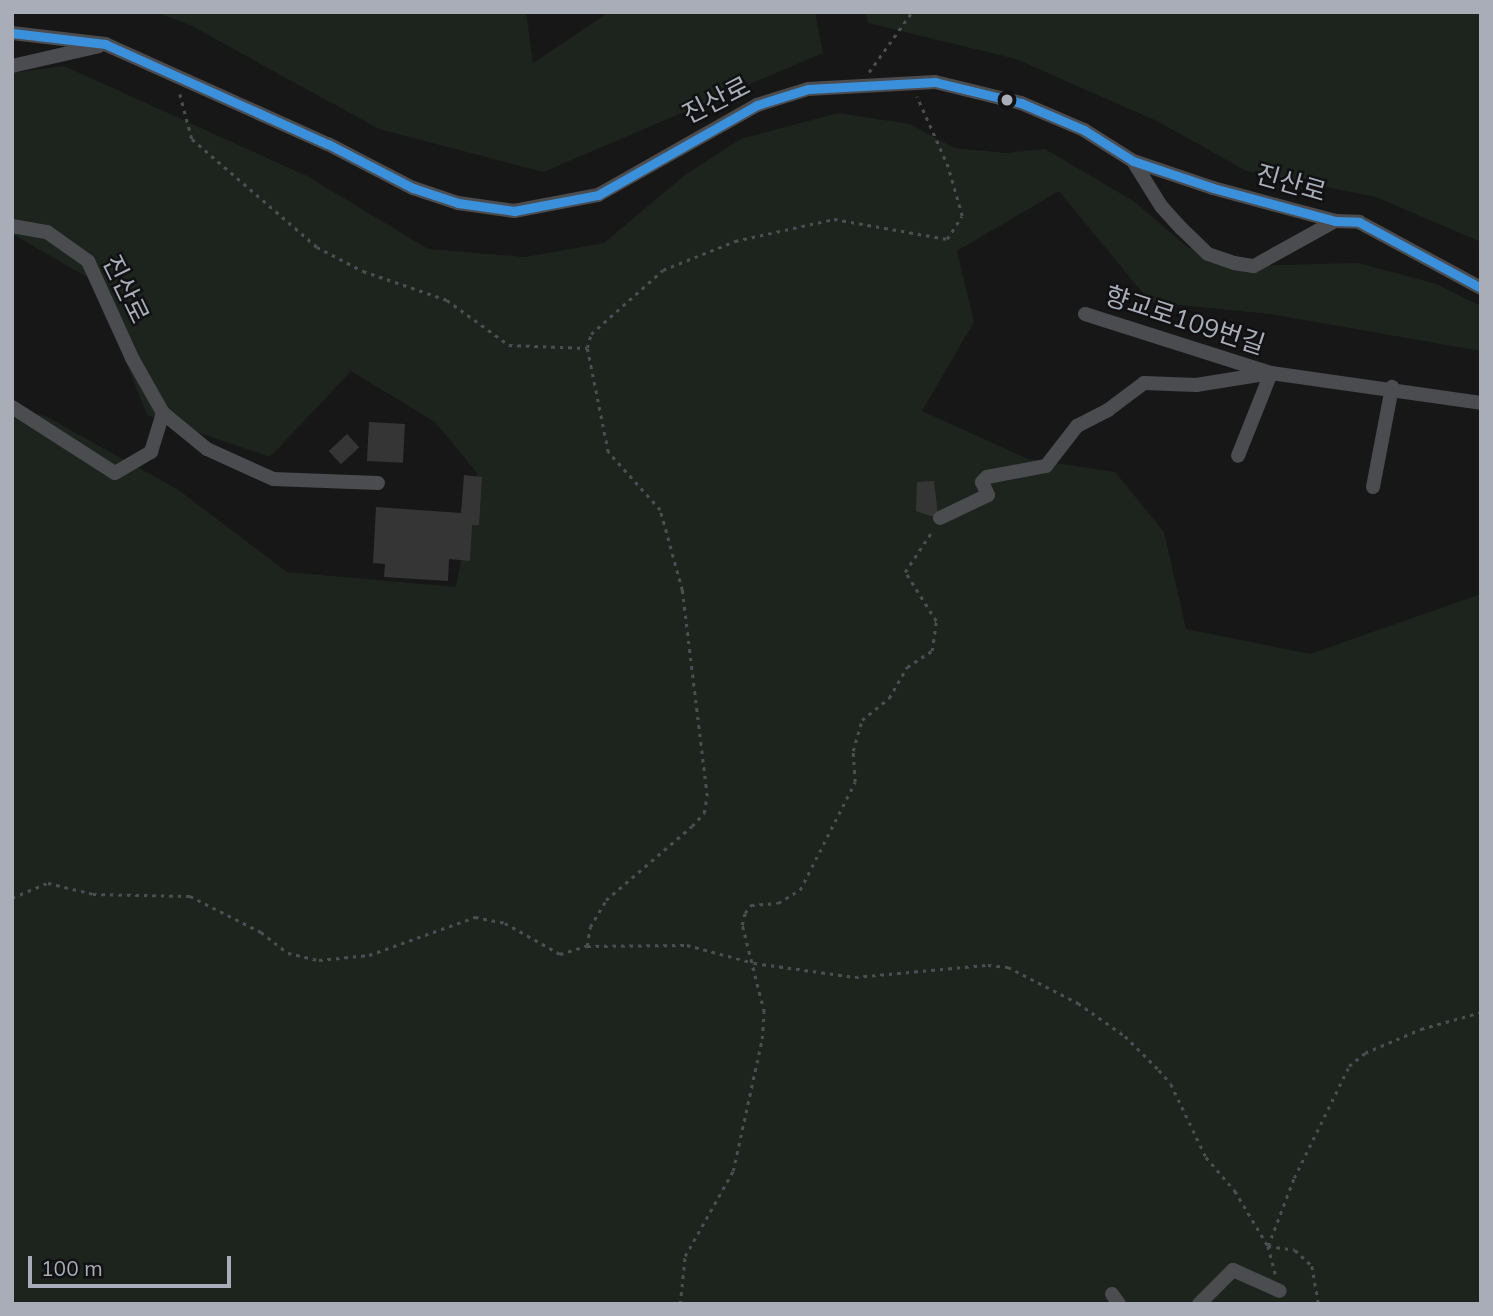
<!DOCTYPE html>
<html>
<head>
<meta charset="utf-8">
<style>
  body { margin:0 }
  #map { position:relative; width:1493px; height:1316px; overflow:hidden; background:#171717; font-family:Mulish,"Noto Sans KR",sans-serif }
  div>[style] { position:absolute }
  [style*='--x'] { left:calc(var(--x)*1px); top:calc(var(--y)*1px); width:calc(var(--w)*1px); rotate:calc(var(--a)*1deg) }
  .green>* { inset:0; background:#1d241e }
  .building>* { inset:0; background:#353536; transform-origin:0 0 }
  .path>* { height:2.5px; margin-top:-1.25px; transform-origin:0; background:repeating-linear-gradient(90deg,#4d4e52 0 3.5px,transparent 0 8.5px) }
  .minor>* { height:14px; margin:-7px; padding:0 7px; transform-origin:7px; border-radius:7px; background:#4b4c50 }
  .bus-1>* { height:9px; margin:-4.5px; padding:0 4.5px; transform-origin:4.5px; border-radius:4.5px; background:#3a90db }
  .dots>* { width:19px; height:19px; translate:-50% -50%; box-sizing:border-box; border:4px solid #111113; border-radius:50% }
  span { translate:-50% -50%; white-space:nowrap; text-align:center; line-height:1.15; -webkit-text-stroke:5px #111113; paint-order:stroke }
  .street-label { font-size:26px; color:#a8adb8 }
  .frame { position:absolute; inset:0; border:14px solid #a8adb8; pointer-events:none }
  .scale { position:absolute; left:28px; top:1256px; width:203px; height:32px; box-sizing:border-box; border:4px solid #a8adb8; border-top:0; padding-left:9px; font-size:21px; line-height:24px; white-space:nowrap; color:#a8adb8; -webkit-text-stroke:5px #111113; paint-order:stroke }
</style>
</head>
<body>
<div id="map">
  <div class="green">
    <div style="clip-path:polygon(157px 12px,526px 12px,533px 63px,609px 12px,815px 12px,823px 53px,543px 172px,379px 129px,192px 26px)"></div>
    <div style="clip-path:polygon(865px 12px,1481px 12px,1481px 242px,1376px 197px,1246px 171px,1159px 122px,1016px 59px,868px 23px)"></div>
    <div style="clip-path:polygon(64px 66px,307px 176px,428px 249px,525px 257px,604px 243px,685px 175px,741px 139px,838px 113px,910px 124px,954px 148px,1007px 153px,1045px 149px,1135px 202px,1187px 247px,1246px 266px,1358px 263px,1436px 284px,1481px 306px,1481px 351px,1270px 314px,1150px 302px,1059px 191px,957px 251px,974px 322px,922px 411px,1028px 459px,1115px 472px,1164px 532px,1186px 629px,1310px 654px,1481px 594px,1481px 1304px,12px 1304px,12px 406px,47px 417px,177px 489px,287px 572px,456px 587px,477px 473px,435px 422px,351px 371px,270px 457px,147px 415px,94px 281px,12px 234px,12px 73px)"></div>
  </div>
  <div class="building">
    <div style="left:369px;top:422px;width:36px;height:39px;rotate:3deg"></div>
    <div style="left:347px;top:434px;width:18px;height:25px;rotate:47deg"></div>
    <div style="clip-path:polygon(464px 475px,482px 477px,479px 525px,472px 525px,470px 561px,449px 559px,448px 581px,384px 577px,385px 564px,373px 563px,376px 507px,461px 513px)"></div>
    <div style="clip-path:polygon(934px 481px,938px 516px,931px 516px,916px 511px,917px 482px)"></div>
  </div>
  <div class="path">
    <div style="--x:869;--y:72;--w:74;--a:-54.4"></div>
    <div style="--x:180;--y:94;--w:47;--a:75.1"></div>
    <div style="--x:192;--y:139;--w:165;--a:40.8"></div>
    <div style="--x:317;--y:247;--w:52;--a:27.6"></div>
    <div style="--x:363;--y:271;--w:89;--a:19"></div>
    <div style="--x:447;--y:300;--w:77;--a:36"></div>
    <div style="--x:509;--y:345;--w:78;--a:2.2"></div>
    <div style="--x:12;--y:898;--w:39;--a:-23"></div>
    <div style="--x:48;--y:883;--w:46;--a:13.7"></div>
    <div style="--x:93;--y:894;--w:97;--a:1.2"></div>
    <div style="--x:190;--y:896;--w:80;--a:26.9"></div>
    <div style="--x:261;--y:932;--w:34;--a:38"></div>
    <div style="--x:288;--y:953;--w:32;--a:13"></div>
    <div style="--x:319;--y:960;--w:50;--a:-5.7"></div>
    <div style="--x:369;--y:955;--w:113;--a:-19.7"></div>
    <div style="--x:475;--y:917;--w:31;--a:11"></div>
    <div style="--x:505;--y:923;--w:63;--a:29.4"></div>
    <div style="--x:560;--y:954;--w:28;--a:-17"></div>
    <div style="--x:587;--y:946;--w:100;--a:-0.6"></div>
    <div style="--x:687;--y:945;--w:69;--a:15"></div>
    <div style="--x:754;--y:963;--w:102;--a:7.9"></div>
    <div style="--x:855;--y:977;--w:134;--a:-5.2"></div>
    <div style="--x:988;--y:965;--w:20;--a:6"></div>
    <div style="--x:1008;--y:967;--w:79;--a:27.2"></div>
    <div style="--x:1078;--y:1003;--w:57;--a:35.1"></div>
    <div style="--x:1125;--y:1036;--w:48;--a:45"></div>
    <div style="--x:1159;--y:1070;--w:18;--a:49"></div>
    <div style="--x:1171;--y:1084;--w:81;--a:64.4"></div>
    <div style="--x:1206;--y:1157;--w:45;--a:49.5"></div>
    <div style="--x:1235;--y:1191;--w:64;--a:59"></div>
    <div style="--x:1268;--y:1246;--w:30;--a:75"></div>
    <div style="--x:587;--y:946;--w:19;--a:-81"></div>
    <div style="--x:590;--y:927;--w:31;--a:-59"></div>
    <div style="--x:606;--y:900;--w:113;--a:-40.7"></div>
    <div style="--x:692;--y:826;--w:18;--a:-47"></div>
    <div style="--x:704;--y:813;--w:17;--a:-80"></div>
    <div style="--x:707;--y:796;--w:208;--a:-96.9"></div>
    <div style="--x:682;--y:590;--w:83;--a:-105.4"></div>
    <div style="--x:660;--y:510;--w:78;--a:-131.9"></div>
    <div style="--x:608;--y:452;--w:106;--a:-101.4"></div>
    <div style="--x:587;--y:348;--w:15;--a:-74"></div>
    <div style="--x:591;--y:334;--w:96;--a:-41.6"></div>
    <div style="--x:663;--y:270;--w:78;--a:-21.9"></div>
    <div style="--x:735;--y:241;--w:101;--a:-12.5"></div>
    <div style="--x:834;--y:219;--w:115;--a:10"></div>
    <div style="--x:947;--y:239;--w:27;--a:-57"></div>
    <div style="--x:962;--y:216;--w:51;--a:-105.9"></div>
    <div style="--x:948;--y:167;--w:77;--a:-113.9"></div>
    <div style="--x:1268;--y:1246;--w:73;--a:-69.1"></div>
    <div style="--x:1294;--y:1178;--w:125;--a:-63.8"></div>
    <div style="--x:1349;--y:1066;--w:21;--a:-39"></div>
    <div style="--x:1365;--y:1053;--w:61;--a:-23.2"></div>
    <div style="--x:1421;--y:1029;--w:62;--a:-15.8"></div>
    <div style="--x:1268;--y:1246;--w:27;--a:8"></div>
    <div style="--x:1295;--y:1250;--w:23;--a:43"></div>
    <div style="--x:1312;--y:1266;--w:39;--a:80"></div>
    <div style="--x:680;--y:1304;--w:48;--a:-84.1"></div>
    <div style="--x:685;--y:1256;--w:98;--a:-60.5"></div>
    <div style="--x:733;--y:1171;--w:135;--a:-77.6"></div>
    <div style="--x:762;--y:1039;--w:27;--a:-86"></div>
    <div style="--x:764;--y:1012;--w:90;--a:-104.2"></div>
    <div style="--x:742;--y:925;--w:12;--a:-76"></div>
    <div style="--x:745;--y:913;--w:10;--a:-53"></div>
    <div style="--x:751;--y:905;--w:27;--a:-4"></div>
    <div style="--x:778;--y:903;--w:26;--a:-31"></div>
    <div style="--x:800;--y:890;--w:121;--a:-63"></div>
    <div style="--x:855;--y:782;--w:31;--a:-94"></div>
    <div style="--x:853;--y:751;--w:32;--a:-74"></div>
    <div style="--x:862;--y:720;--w:35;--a:-39"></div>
    <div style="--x:889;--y:698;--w:36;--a:-60"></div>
    <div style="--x:907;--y:667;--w:30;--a:-33"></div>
    <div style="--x:932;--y:651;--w:30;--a:-82"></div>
    <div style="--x:936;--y:621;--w:58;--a:-122.3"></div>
    <div style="--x:905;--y:572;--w:50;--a:-56.3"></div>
  </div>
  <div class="minor">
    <div style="--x:12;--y:33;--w:94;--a:6.7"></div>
    <div style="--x:105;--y:44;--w:244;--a:24.2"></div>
    <div style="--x:328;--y:144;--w:96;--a:27.4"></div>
    <div style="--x:413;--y:188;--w:47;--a:18.4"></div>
    <div style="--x:458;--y:203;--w:57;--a:8.1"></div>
    <div style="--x:514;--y:211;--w:86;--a:-10.8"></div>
    <div style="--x:598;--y:195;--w:183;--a:-29.5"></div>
    <div style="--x:757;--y:105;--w:53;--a:-17.4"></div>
    <div style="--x:808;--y:89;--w:127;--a:-3.2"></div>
    <div style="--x:935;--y:82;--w:89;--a:13.7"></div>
    <div style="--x:1021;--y:103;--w:69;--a:23.2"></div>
    <div style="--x:1084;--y:130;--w:58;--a:32.3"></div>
    <div style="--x:1133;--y:161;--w:84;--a:18.6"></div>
    <div style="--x:1213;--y:188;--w:126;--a:15.1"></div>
    <div style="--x:1335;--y:221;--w:24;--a:2"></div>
    <div style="--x:1359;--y:222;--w:139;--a:28.4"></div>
    <div style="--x:12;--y:66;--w:89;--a:-12.9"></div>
    <div style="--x:1133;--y:161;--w:53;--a:58.1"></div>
    <div style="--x:1161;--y:206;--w:30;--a:48"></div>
    <div style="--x:1181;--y:228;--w:37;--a:44"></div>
    <div style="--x:1208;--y:254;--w:28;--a:19"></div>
    <div style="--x:1234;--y:263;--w:20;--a:9"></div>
    <div style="--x:1254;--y:266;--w:93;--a:-29.1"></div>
    <div style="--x:12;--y:226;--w:36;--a:10"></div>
    <div style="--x:47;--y:232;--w:50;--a:35.3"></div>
    <div style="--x:88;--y:261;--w:107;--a:65.6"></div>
    <div style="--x:132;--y:358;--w:63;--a:60.6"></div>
    <div style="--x:163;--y:413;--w:57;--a:39.3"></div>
    <div style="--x:207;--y:449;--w:72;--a:24.4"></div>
    <div style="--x:273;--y:479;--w:105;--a:2.2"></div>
    <div style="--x:1085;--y:314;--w:195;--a:17.6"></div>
    <div style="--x:1271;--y:373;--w:212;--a:8.1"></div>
    <div style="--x:12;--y:407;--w:122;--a:32.7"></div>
    <div style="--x:115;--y:473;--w:42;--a:-30.3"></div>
    <div style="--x:151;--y:452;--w:41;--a:-72.9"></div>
    <div style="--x:1373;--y:487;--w:102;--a:-79.2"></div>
    <div style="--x:940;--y:518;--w:53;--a:-25.6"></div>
    <div style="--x:988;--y:495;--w:14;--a:-115"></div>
    <div style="--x:982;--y:482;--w:7;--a:-45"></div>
    <div style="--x:987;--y:477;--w:60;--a:-10.6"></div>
    <div style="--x:1046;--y:466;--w:51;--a:-52.2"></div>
    <div style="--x:1077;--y:426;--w:35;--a:-27"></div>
    <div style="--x:1108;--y:410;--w:45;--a:-36.9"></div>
    <div style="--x:1144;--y:383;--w:52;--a:2.2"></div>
    <div style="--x:1196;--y:385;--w:76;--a:-9.1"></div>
    <div style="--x:1271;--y:373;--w:89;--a:111.7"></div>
    <div style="--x:1112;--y:1294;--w:12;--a:55"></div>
    <div style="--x:1199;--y:1304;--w:48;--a:-45"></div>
    <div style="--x:1233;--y:1270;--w:51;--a:24.1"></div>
  </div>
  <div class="bus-1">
    <div style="--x:12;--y:33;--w:94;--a:6.7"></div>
    <div style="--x:105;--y:44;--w:244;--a:24.2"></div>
    <div style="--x:328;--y:144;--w:96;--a:27.4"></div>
    <div style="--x:413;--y:188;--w:47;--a:18.4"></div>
    <div style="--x:458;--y:203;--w:57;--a:8.1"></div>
    <div style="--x:514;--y:211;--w:86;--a:-10.8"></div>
    <div style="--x:598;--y:195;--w:183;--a:-29.5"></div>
    <div style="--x:757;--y:105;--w:53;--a:-17.4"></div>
    <div style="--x:808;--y:89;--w:127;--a:-3.2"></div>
    <div style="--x:935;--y:82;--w:89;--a:13.7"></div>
    <div style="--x:1021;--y:103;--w:69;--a:23.2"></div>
    <div style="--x:1084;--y:130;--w:58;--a:32.3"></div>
    <div style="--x:1133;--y:161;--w:84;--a:18.6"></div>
    <div style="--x:1213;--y:188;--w:126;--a:15.1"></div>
    <div style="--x:1335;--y:221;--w:24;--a:2"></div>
    <div style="--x:1359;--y:222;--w:139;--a:28.4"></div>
  </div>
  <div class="dots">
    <div style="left:1007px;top:100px;background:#a8adb8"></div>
  </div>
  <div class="street-label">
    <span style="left:716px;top:100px;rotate:-27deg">진산로</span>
    <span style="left:1291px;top:183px;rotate:16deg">진산로</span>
    <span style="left:126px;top:289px;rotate:64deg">진산로</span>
    <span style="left:1185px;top:320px;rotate:18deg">향교로109번길</span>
  </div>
  <div class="frame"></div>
  <div class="scale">100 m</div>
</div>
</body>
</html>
